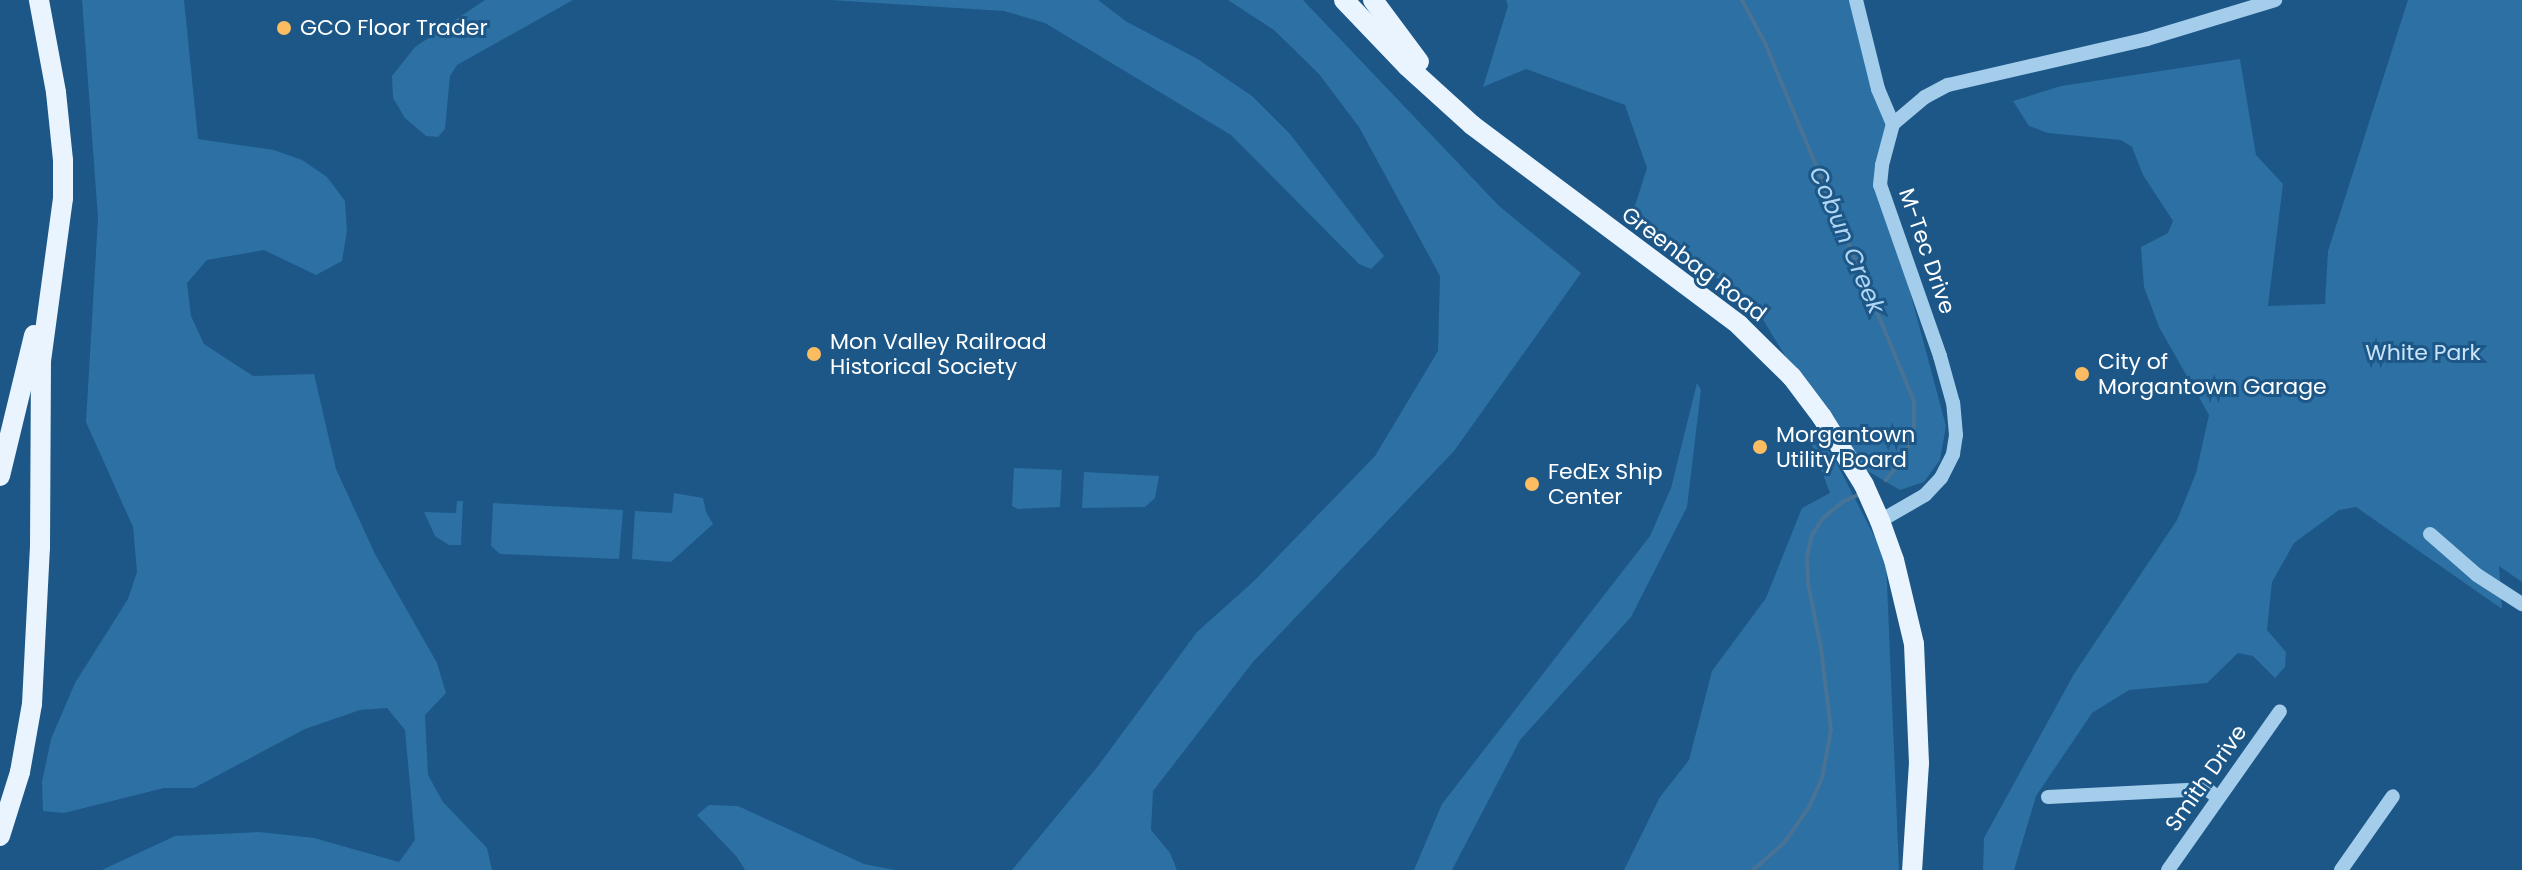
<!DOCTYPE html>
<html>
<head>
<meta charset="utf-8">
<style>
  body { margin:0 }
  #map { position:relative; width:2522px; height:870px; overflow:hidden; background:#1c5787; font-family:Poppins,sans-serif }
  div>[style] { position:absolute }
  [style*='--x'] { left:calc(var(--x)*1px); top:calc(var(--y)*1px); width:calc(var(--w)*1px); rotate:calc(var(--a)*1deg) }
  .green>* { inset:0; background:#2c70a4 }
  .stream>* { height:4px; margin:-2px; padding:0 2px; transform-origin:2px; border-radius:2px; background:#487395 }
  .minor>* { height:14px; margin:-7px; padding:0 7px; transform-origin:7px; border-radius:7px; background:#a4cdeb }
  .major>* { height:20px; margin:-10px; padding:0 10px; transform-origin:10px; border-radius:10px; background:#e9f4ff }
  .dots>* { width:22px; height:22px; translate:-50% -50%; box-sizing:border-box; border:4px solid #1c5787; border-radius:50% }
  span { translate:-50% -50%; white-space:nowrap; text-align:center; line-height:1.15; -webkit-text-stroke:6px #1c5787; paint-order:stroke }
  .poi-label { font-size:22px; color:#fff }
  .left { translate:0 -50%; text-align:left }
  .street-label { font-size:22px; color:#fff }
  .park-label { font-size:22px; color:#c9e4f8 }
  .water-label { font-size:24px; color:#b0d6f3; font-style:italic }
</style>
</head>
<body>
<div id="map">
  <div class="green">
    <div style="clip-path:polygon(82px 0,184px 0,198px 139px,274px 150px,302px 160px,327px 177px,345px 201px,347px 231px,342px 261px,316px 275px,264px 250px,207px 260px,187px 283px,191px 316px,204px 344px,253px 376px,314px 374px,336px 469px,375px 554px,437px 663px,446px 693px,425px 715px,428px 775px,443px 802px,487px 848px,492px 870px,102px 870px,175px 836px,259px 832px,314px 838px,399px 862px,415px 840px,405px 730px,387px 708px,360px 710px,305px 729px,194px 788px,164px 788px,64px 813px,43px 811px,42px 782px,51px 739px,75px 683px,128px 599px,137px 572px,133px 527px,86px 422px,98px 218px)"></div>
    <div style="clip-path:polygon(485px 0,573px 0,457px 65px,450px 76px,445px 129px,438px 137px,426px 136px,405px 118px,393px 98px,392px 76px,415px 47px)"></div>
    <div style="clip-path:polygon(830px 0,1098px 0,1127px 22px,1196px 58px,1252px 96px,1290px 134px,1384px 256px,1371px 269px,1359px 264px,1231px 135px,1045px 23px,1004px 11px)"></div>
    <div style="clip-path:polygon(1228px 0,1303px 0,1499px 206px,1581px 273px,1454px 451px,1253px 662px,1153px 791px,1151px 830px,1170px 853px,1177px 870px,1012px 870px,1098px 766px,1197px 632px,1253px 582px,1375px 456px,1438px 351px,1440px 276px,1359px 127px,1319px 74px,1274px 30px)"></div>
    <div style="clip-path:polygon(1506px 0,1857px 0,1893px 124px,1882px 165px,1887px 206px,1946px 426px,1940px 460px,1924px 482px,1900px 490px,1849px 460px,1749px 297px,1686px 260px,1631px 218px,1647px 168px,1625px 105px,1526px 69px,1483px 87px,1508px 6px)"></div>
    <div style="clip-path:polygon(2408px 0,2522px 0,2522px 582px,2499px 566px,2502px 609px,2356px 507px,2339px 510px,2294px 543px,2272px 582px,2267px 630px,2286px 652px,2285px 667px,2275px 678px,2253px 656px,2238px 653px,2207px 683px,2129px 690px,2092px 713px,2036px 796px,2014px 870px,1983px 870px,1984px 838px,2074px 674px,2177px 520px,2196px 473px,2209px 415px,2159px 327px,2144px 287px,2141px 247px,2168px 233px,2173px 221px,2143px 175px,2132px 147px,2121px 140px,2048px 133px,2029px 126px,2013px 101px,2061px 86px,2240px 59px,2256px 155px,2283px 184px,2268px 306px,2325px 304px,2328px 251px)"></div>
    <div style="clip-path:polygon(1697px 383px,1701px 390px,1687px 507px,1631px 617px,1520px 740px,1452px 870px,1414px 870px,1442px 804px,1650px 536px,1671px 488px)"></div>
    <div style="clip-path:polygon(1805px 427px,1833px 456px,1886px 559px,1899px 870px,1624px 870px,1660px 797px,1689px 760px,1712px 671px,1766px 598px,1802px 508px,1830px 493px)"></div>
    <div style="clip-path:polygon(1014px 468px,1062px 470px,1060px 507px,1018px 509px,1012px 506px)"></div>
    <div style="clip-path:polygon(1084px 472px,1159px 476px,1155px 498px,1145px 507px,1082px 508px)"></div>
    <div style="clip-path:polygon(674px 493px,703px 498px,706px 512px,713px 524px,671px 562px,632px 559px,635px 511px,672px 513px)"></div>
    <div style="clip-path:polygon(457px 501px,463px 501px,461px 545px,449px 545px,435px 536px,424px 512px,456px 513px)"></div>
    <div style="clip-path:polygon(493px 503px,623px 510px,619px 559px,500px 554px,491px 546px)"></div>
    <div style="clip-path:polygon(709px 805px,738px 806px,864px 864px,895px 870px,745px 870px,737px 857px,697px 815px)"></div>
  </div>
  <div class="stream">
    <div style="--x:1742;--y:0;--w:49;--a:61.9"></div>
    <div style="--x:1765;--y:43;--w:388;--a:67.4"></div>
    <div style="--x:1914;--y:401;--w:26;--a:90"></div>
    <div style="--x:1914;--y:427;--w:34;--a:107"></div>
    <div style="--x:1904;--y:459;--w:28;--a:131"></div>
    <div style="--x:1753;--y:870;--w:41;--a:-41.1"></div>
    <div style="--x:1784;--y:843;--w:44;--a:-55.2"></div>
    <div style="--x:1809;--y:807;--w:32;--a:-66"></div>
    <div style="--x:1822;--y:778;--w:49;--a:-79.4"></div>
    <div style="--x:1831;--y:730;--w:83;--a:-97"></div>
    <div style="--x:1821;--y:648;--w:66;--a:-101.3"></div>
    <div style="--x:1808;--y:583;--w:25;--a:-92"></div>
    <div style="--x:1807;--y:558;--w:24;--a:-78"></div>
    <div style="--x:1812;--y:535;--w:20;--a:-57"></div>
    <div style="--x:1823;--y:518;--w:27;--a:-39"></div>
    <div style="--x:1844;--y:501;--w:15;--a:-23"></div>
  </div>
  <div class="minor">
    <div style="--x:1856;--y:0;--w:92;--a:76.1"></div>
    <div style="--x:1878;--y:89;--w:38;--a:67"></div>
    <div style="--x:1880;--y:521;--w:52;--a:-30"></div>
    <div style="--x:1925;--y:495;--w:23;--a:-47"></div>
    <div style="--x:1941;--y:478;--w:27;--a:-63"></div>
    <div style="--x:1953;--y:454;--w:19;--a:-81"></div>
    <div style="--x:1956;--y:435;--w:32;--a:-95"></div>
    <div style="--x:1953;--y:403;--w:49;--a:-105.5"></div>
    <div style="--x:1940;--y:356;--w:181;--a:-109.3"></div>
    <div style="--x:1880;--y:185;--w:20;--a:-84"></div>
    <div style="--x:1882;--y:165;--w:42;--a:-75"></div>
    <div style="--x:1893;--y:124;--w:42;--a:-40.2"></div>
    <div style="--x:1925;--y:97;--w:26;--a:-28"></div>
    <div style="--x:1948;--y:85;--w:204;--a:-13"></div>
    <div style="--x:2147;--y:39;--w:134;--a:-16.9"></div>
    <div style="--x:2430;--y:534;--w:62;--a:41.1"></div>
    <div style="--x:2477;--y:575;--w:54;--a:32.8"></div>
    <div style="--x:2048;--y:797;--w:159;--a:-2.9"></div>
    <div style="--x:2207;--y:789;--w:14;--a:39"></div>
    <div style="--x:2168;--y:870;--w:194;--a:-54.8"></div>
    <div style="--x:2341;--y:870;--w:90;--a:-54.9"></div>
  </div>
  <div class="major">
    <div style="--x:1344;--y:0;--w:91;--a:46.3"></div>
    <div style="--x:1407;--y:66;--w:88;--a:42.2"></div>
    <div style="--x:1472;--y:125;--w:334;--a:36.8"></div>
    <div style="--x:1739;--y:325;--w:74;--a:44.5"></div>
    <div style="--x:1792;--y:377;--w:50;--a:53.1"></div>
    <div style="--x:1822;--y:417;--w:80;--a:58.3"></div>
    <div style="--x:1864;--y:485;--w:39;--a:66"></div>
    <div style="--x:1880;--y:521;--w:41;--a:70.3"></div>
    <div style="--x:1894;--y:560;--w:86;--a:76.6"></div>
    <div style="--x:1914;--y:644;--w:119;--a:87.6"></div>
    <div style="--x:1919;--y:763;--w:107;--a:93.7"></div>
    <div style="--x:1373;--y:0;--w:77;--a:53.4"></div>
    <div style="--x:0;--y:476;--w:145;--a:-76.4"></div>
    <div style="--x:0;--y:836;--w:67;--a:-72.6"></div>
    <div style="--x:20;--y:772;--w:69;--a:-80"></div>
    <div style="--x:32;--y:704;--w:156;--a:-87.1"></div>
    <div style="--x:40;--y:548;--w:187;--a:-89.7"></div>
    <div style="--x:41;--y:361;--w:164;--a:-82.3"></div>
    <div style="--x:63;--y:198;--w:38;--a:-90"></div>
    <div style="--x:63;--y:160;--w:68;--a:-95.9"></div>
    <div style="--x:56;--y:92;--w:94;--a:-100.5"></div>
  </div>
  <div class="dots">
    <div style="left:284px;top:28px;background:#fcbd62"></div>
    <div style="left:814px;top:354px;background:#fcbd62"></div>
    <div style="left:2082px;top:374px;background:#fcbd62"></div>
    <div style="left:1760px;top:447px;background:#fcbd62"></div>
    <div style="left:1532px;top:484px;background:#fcbd62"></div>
  </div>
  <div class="poi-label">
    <span class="left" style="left:300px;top:28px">GCO Floor Trader</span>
    <span class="left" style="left:830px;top:354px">Mon Valley Railroad<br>Historical Society</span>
    <span class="left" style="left:2098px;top:374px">City of<br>Morgantown Garage</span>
    <span class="left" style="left:1776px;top:447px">Morgantown<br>Utility Board</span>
    <span class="left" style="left:1548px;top:484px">FedEx Ship<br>Center</span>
  </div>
  <div class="street-label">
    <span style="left:1927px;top:251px;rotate:71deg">M-Tec Drive</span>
    <span style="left:1694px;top:264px;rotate:37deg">Greenbag Road</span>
    <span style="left:2206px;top:778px;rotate:-55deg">Smith Drive</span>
  </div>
  <div class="park-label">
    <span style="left:2423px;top:353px">White Park</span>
  </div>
  <div class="water-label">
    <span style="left:1847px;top:240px;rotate:67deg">Cobun Creek</span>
  </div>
</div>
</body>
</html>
